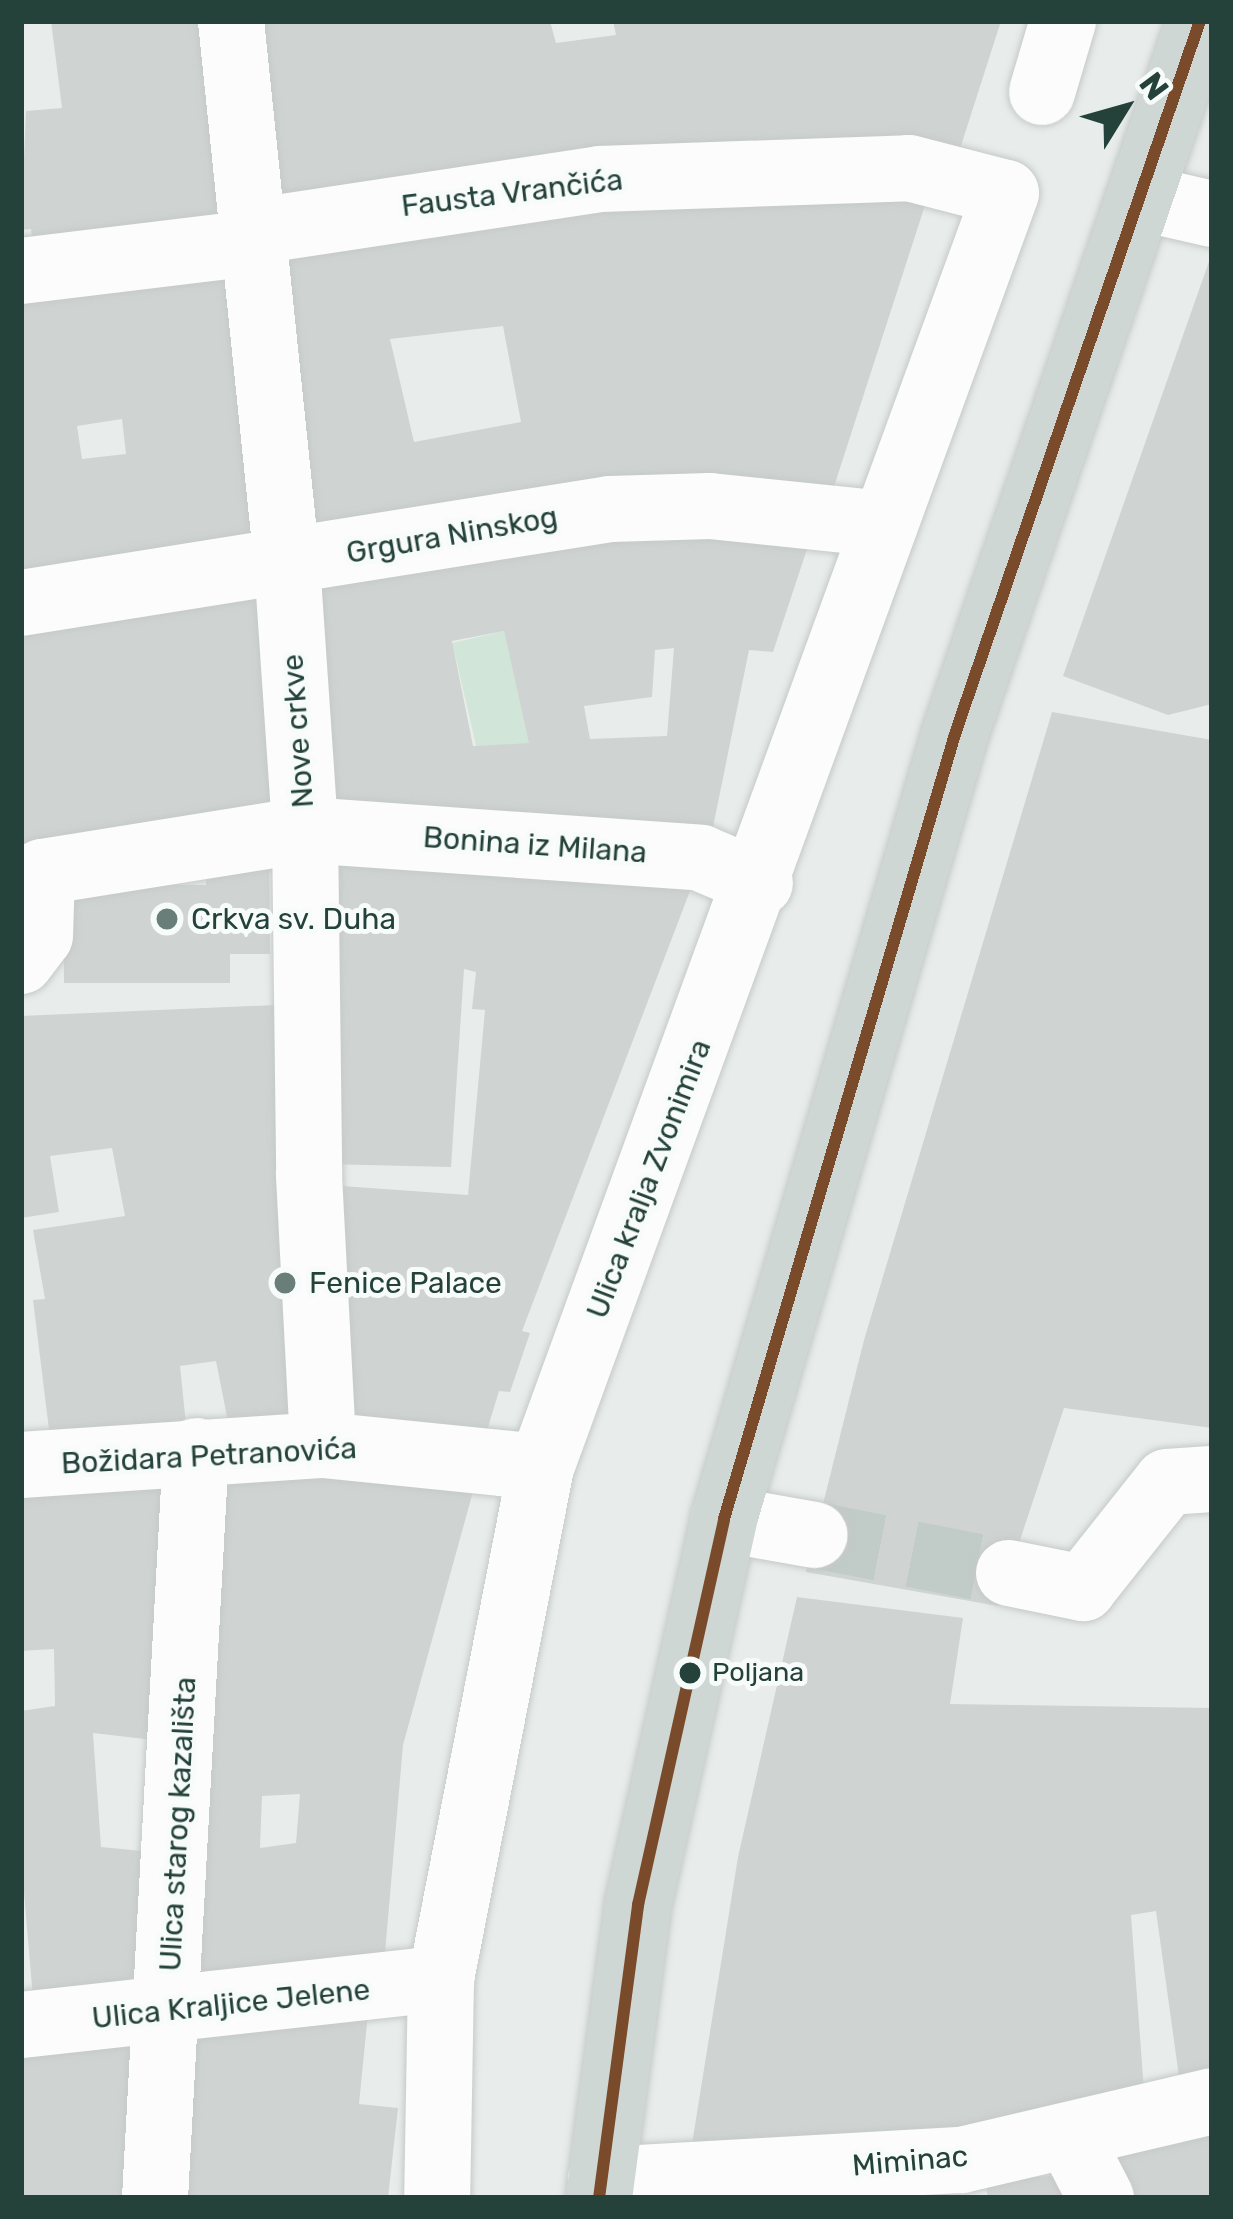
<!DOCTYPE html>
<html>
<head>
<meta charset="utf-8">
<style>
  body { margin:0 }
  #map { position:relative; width:1233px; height:2219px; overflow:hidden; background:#e8edeb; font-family:Rubik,sans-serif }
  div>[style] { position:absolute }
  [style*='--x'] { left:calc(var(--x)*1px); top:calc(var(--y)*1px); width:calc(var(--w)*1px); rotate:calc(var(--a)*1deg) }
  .green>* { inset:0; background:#d1e6d8; transform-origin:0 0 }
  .building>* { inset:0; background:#cfd4d2 }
  .minor-tunnel>* { height:66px; margin-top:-33px; transform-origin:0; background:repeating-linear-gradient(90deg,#c1cbc8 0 66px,transparent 0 99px) }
  .roads { filter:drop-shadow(0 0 3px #c5cac8) drop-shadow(0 0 3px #c5cac8) }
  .minor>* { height:66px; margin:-33px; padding:0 33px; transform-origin:33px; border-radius:33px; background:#fcfcfc }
  .major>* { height:66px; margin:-33px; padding:0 33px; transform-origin:33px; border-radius:33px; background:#cfd7d5 }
  .bus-1>* { height:12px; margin:-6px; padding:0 6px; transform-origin:6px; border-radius:6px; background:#7a4b2a }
  .dots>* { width:33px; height:33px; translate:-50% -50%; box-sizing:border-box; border:6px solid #f7fbf9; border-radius:50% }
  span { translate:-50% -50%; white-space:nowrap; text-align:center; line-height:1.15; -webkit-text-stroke:10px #f7fbf9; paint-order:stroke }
  .bus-label { font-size:27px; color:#24423a }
  .left { translate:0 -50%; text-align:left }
  .street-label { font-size:30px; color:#24423a }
  .poi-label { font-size:30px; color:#24423a }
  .frame { position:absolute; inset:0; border:24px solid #24423a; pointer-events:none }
  .north { position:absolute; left:1065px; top:48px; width:120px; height:120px; -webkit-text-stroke:9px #f7fbf9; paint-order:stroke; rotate:53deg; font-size:33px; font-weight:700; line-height:48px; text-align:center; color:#24423a }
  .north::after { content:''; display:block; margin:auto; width:42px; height:54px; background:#24423a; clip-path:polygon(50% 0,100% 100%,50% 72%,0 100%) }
</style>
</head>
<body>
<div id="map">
  <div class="green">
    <div style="left:504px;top:631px;width:115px;height:53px;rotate:77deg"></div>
  </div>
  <div class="building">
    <div style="clip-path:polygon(51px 21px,212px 21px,236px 224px,32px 239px,31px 229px,21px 230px,26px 111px,62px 108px)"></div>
    <div style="clip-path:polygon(249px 21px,550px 21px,556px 43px,616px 35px,613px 21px,1001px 21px,959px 152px,268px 214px)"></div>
    <div style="clip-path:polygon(evenodd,928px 196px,830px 499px,303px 550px,273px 245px,444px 213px,928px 196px,503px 326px,521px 422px,414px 442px,390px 339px,503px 326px)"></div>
    <div style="clip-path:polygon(1212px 253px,1212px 704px,1168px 715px,1063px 676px)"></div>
    <div style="clip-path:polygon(evenodd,242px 270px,271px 556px,21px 593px,21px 302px,242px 270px,122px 419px,126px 454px,82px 459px,77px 426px,122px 419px)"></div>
    <div style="clip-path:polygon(evenodd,619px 520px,815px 525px,773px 652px,749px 650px,709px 847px,319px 822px,302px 573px,619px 520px,504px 631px,529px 743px,473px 746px,452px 641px,504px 631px,619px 520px,674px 648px,667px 736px,590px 739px,584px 706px,652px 697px,655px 650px,674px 648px)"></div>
    <div style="clip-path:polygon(273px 577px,295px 819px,21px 858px,21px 617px)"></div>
    <div style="clip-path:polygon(1052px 712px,1212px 740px,1212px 1428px,1064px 1408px,998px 1606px,806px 1572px,864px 1340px)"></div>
    <div style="clip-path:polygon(324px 847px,698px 870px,522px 1331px,530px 1333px,510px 1392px,499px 1391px,483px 1444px,338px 1427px,328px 1185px,468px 1195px,485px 1010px,472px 1009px,476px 972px,464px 969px,451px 1167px,323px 1164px)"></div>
    <div style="clip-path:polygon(269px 851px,270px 954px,230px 954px,230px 983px,64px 983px,63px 884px,206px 885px,206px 853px)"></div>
    <div style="clip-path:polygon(298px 1004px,310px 1434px,231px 1437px,216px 1361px,180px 1366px,187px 1434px,52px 1454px,33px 1300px,45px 1299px,33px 1230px,125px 1216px,112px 1148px,50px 1156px,59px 1212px,21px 1218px,21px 1016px)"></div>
    <div style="clip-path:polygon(evenodd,208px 1459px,479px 1470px,403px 1745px,383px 1976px,184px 1994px,208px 1459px,300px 1794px,296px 1843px,260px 1848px,262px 1796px,300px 1794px)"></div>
    <div style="clip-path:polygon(182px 1465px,162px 1741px,93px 1733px,101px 1847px,153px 1852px,149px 2001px,34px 2010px,21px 1857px,21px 1711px,55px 1706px,54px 1649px,21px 1651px,21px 1482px)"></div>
    <div style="clip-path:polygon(797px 1597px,963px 1618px,950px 1704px,1212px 1708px,1212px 2083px,1181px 2091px,1156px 1911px,1131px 1915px,1145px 2104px,1086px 2119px,692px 2144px,738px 1857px)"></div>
    <div style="clip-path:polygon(369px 2003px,359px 2104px,398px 2108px,388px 2198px,174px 2198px,184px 2026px)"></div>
    <div style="clip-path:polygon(145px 2028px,135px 2198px,21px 2198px,21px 2044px)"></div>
    <div style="clip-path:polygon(1212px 2123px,1212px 2198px,1122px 2198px,1102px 2154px)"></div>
    <div style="clip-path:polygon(1066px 2175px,1081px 2198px,988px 2198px,985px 2180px)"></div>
  </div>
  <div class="minor-tunnel">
    <div style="--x:815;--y:1535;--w:198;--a:11.1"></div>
  </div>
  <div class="roads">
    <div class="minor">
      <div style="--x:231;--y:21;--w:545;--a:84.1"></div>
      <div style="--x:287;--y:563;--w:268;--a:86.1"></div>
      <div style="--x:305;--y:830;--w:346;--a:89.3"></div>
      <div style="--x:309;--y:1176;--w:269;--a:87"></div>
      <div style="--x:1042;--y:92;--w:74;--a:-73.5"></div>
      <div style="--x:1142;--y:198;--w:72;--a:12.9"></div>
      <div style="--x:21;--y:271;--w:233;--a:-6.9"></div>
      <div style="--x:252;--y:243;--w:29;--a:-31"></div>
      <div style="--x:277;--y:228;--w:327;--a:-8.6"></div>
      <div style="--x:600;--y:179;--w:309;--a:-2"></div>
      <div style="--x:909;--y:168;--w:100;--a:14.5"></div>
      <div style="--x:1006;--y:193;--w:1356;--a:110.05"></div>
      <div style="--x:541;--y:1467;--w:522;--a:101.05"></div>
      <div style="--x:441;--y:1979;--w:219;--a:91"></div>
      <div style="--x:21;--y:603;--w:596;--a:-9.07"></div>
      <div style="--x:610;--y:509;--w:100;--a:-1.7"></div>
      <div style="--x:710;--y:506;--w:176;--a:5.9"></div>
      <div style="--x:21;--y:961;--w:31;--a:-53"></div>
      <div style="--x:40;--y:936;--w:64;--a:-88.2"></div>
      <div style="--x:42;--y:872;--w:266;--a:-9.1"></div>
      <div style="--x:305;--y:830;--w:397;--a:4"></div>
      <div style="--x:701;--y:858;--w:64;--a:23"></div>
      <div style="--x:21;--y:1465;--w:303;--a:-3.8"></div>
      <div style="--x:323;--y:1445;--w:219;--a:5.8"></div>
      <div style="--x:724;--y:1519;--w:92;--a:10"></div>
      <div style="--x:1009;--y:1573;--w:76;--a:11.5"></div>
      <div style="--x:1083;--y:1588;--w:135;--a:-51.6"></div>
      <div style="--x:1167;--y:1482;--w:45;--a:-3.8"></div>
      <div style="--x:21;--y:2025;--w:423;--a:-6.3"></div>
      <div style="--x:1069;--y:2136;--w:70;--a:62.7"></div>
      <div style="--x:601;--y:2180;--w:361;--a:-3.2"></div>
      <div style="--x:961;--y:2160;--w:258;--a:-13.2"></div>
      <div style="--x:155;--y:2198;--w:748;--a:-86.86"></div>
    </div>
    <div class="major">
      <div style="--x:599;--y:2198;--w:296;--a:-82.4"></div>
      <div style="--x:638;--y:1905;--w:395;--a:-77.4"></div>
      <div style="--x:724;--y:1519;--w:818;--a:-73.6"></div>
      <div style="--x:955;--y:734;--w:754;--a:-71.04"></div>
    </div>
  </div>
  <div class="bus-1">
    <div style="--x:599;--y:2198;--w:296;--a:-82.4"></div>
    <div style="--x:638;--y:1905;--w:395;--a:-77.4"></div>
    <div style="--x:724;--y:1519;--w:818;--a:-73.6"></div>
    <div style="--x:955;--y:734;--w:754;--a:-71.04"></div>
  </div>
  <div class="dots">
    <div style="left:167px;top:919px;background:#697e78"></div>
    <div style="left:285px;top:1283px;background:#697e78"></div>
    <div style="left:690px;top:1673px;background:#24423a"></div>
  </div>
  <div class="bus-label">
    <span class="left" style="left:712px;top:1673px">Poljana</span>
  </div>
  <div class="street-label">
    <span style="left:512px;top:193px;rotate:-7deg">Fausta Vrančića</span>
    <span style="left:452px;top:535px;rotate:-10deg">Grgura Ninskog</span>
    <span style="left:298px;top:731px;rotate:-94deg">Nove crkve</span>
    <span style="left:535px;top:845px;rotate:4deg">Bonina iz Milana</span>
    <span style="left:649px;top:1179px;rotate:-69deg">Ulica kralja Zvonimira</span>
    <span style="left:209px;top:1456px;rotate:-3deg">Božidara Petranovića</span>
    <span style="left:178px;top:1824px;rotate:-87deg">Ulica starog kazališta</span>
    <span style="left:231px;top:2004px;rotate:-6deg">Ulica Kraljice Jelene</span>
    <span style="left:910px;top:2161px;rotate:-5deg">Miminac</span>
  </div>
  <div class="poi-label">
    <span class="left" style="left:191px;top:919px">Crkva sv. Duha</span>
    <span class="left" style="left:309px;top:1283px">Fenice Palace</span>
  </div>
  <div class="frame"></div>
  <div class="north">N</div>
</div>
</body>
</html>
